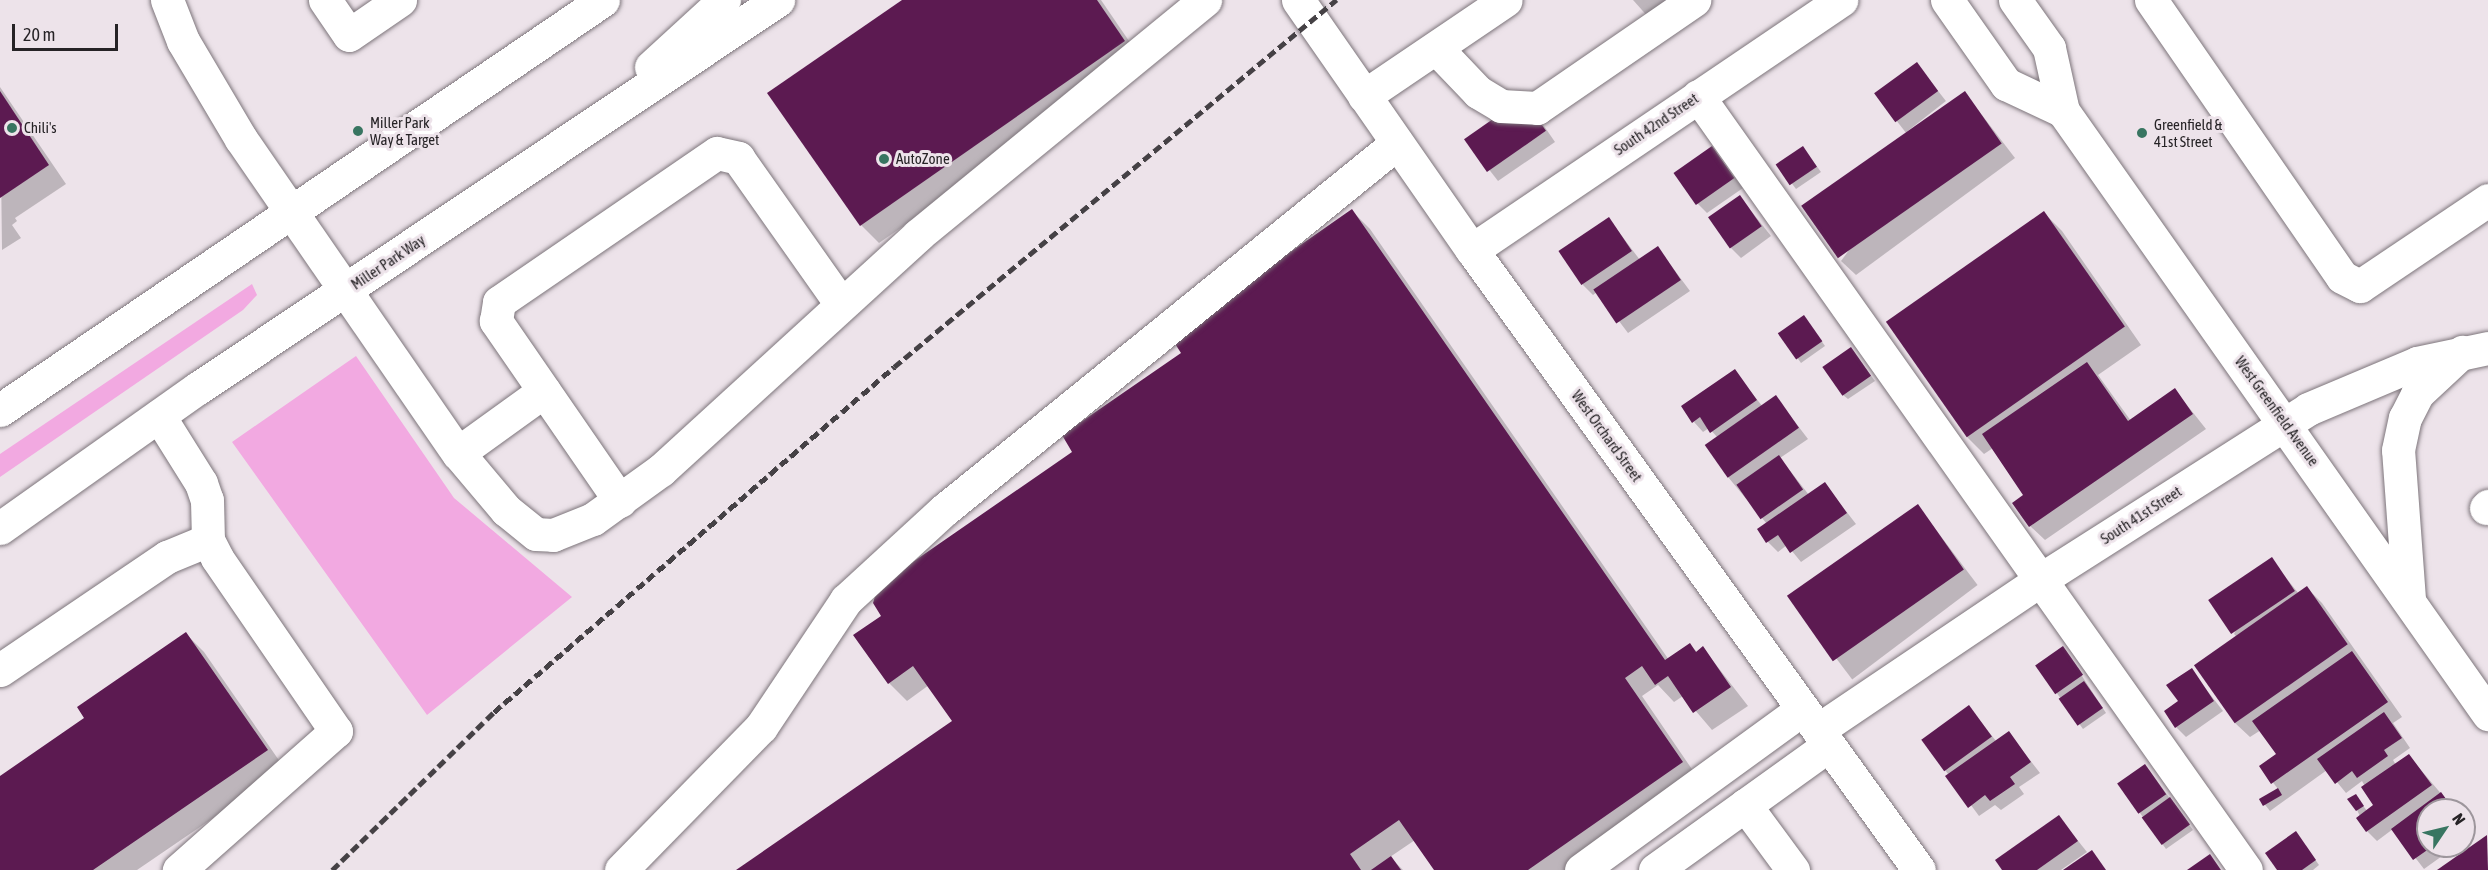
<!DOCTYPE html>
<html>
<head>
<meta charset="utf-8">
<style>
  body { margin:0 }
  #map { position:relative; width:2488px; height:870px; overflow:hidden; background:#ede3ea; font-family:"Asap Condensed",sans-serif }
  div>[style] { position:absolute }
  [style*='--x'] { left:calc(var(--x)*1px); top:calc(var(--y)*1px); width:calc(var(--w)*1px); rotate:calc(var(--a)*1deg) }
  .green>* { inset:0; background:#f2a9e1 }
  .shadow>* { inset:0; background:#0003; transform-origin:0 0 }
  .building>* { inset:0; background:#5c1a51; transform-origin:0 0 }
  .roads { filter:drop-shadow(0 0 2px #7d757b) drop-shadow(0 0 2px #7d757b) }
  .minor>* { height:33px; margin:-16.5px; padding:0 16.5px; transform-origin:16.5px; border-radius:16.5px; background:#fff }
  .major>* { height:33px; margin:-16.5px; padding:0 16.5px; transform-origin:16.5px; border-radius:16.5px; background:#fff }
  .rail>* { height:4.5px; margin-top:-2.25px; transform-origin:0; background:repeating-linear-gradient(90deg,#454145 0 9px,transparent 0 13.5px) }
  .dots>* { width:16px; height:16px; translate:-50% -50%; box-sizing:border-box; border:3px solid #ede3ea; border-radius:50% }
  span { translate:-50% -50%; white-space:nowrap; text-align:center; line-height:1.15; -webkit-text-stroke:6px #ede3ea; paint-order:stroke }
  .poi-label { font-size:15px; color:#262326 }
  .left { translate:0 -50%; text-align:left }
  .street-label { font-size:15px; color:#262326 }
  .north { position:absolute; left:2416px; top:798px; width:60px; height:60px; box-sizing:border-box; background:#ede3ea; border:2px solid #9d969c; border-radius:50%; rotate:55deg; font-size:16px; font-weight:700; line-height:24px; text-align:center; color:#262326 }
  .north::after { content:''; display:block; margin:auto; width:21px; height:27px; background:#387561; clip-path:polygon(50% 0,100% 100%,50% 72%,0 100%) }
  .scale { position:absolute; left:12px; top:24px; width:106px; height:27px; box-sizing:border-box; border:3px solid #262326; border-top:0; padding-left:8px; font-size:18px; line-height:21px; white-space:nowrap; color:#262326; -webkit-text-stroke:4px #ede3ea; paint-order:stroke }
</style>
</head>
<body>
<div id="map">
  <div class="green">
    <div style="clip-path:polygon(252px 284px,257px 295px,243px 310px,0 477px,0 454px)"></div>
    <div style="clip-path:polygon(356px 356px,454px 498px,572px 597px,427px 715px,232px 442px)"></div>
  </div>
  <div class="shadow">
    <div style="clip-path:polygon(904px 0,1101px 0,1142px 60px,879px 243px,861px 225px)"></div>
    <div style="clip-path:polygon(1633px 0,1677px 0,1650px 19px)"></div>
    <div style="left:1917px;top:64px;width:47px;height:51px;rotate:52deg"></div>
    <div style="clip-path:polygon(0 87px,66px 184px,15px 218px,17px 221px,12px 225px,21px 238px,2px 250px)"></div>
    <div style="clip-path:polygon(1965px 93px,2015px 158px,1856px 275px,1841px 261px)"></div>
    <div style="clip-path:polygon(1533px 110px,1555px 142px,1498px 181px,1466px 140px)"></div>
    <div style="clip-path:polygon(1712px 148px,1743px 188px,1707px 213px,1697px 203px)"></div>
    <div style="clip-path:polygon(1807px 153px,1821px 172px,1796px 189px,1778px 165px)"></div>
    <div style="clip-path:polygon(1740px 197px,1771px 236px,1741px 258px,1731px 248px)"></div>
    <div style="clip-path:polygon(1352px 211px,1370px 229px,1669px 660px,1690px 645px,1697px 652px,1703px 648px,1748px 706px,1712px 730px,1683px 696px,1674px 702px,1658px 685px,1642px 696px,1700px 781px,1572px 870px,1436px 870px,1415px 840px,1390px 857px,1403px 870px,739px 870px,954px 721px,929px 685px,907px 701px,889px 683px,883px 616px)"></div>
    <div style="clip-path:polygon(2044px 213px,2062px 231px,2141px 345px,2098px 375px,2131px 421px,2175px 390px,2206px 429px,2045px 540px,2030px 526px,2025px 495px,1993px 448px,1984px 454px,1966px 436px)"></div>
    <div style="clip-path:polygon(1609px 219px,1640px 260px,1658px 248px,1690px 291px,1628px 333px,1597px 292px,1593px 295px,1583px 285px,1561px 253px)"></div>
    <div style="clip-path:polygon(1808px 322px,1825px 346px,1801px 363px,1780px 334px)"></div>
    <div style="clip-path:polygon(1855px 354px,1875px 381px,1848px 399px,1843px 395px)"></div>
    <div style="clip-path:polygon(1734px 371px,1763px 407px,1776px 397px,1808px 439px,1780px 458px,1809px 495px,1825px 484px,1856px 524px,1801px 562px,1787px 545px,1778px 552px,1768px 542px,1759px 530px,1767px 524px,1728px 477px,1718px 438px,1709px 428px,1703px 432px,1694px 422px)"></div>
    <div style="left:1918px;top:506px;width:99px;height:157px;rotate:53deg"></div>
    <div style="clip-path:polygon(2271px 559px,2299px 594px,2307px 588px,2322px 603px,2402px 717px,2393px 723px,2410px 748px,2393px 760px,2396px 765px,2409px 756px,2455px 810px,2428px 810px,2428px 846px,2456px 846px,2424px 869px,2393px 829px,2377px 841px,2367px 831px,2357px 810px,2356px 796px,2367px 811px,2376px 806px,2362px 781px,2346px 793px,2327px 770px,2270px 811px,2262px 801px,2278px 789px,2261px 767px,2278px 755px,2261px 730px,2250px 737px,2235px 723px,2237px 637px,2234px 634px)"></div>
    <div style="clip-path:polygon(186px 634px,204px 652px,285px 769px,137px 870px,0 870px,0 778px,86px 719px)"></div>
    <div style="clip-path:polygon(2067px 653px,2106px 713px,2083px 729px,2037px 666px)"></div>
    <div style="clip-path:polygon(2191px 670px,2223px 711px,2186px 737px,2176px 727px)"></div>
    <div style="clip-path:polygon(1969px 707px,1996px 741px,2009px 733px,2040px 773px,2019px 787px,2024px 794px,2001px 810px,1995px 805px,1979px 816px,1945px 770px)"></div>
    <div style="clip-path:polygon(2149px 770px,2193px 830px,2166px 849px,2140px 813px)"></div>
    <div style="clip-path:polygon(2059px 817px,2087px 852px,2061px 870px,2004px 870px)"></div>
    <div style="clip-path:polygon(2464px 823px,2472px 835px,2464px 841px)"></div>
    <div style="clip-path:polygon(2300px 838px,2319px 865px,2313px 870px,2279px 870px)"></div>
  </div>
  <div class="building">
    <div style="clip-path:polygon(902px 0,1097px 0,1125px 41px,860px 226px,767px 93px)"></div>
    <div style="left:1917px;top:62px;width:36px;height:53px;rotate:54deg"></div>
    <div style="clip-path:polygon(0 91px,49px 165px,0 198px)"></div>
    <div style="left:1965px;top:91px;width:64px;height:200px;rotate:55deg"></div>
    <div style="left:1523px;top:98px;width:40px;height:72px;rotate:55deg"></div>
    <div style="left:1712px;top:146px;width:39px;height:47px;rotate:55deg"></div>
    <div style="left:1803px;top:146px;width:25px;height:33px;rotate:56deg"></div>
    <div style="left:1740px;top:195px;width:38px;height:39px;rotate:55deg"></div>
    <div style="clip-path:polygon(1352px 209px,1665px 660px,1690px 643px,1696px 652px,1703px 646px,1731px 687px,1693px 713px,1668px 676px,1655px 685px,1642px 666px,1625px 678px,1683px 762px,1528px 870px,1434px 870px,1399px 820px,1350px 854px,1361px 870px,736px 870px,952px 721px,913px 666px,888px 684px,853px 635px,881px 616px,873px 603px,878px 586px,1072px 452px,1062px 435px,1181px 353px,1170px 336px)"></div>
    <div style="left:2044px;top:211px;width:141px;height:193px;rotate:55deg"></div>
    <div style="left:1609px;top:217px;width:41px;height:61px;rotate:56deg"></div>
    <div style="left:1658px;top:246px;width:41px;height:78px;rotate:56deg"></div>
    <div style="left:1804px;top:315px;width:32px;height:32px;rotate:55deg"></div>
    <div style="left:1851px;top:347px;width:35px;height:35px;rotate:55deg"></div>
    <div style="clip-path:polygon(2087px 362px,2128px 421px,2175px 388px,2193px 414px,2029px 527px,2012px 503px,2023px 495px,1982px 434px)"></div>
    <div style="clip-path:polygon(1735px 369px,1757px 400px,1710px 433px,1700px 417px,1692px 423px,1681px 406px)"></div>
    <div style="left:1776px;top:395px;width:40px;height:87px;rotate:55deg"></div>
    <div style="left:1779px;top:455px;width:42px;height:52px;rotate:55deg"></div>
    <div style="clip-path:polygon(1825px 482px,1847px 513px,1790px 553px,1778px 535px,1766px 543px,1757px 529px)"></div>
    <div style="left:1918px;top:504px;width:80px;height:160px;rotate:55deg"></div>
    <div style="left:2272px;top:557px;width:41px;height:77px;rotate:56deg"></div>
    <div style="left:2307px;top:586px;width:71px;height:138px;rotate:55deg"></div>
    <div style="clip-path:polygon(186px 632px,268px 750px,93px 870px,0 870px,0 776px,84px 718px,77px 707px)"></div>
    <div style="left:2063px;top:646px;width:35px;height:34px;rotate:55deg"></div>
    <div style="clip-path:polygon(2352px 651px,2388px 702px,2271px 784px,2259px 766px,2276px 754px,2252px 721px)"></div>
    <div style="clip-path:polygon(2192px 668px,2214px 701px,2175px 728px,2164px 711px,2178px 701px,2166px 685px)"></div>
    <div style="left:2084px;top:681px;width:33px;height:31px;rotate:55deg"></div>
    <div style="left:1969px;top:705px;width:39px;height:59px;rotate:54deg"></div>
    <div style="clip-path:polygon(2384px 712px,2402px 738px,2384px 750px,2388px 756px,2357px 778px,2352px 771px,2335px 784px,2317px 759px)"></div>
    <div style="clip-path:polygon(2009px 731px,2031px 762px,2010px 777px,2015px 784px,1990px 801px,1985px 795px,1968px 808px,1945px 776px)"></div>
    <div style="clip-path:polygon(2409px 754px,2432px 785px,2366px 832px,2356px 818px,2373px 805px,2361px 787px)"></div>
    <div style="left:2145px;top:764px;width:37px;height:34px;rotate:55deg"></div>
    <div style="left:2278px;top:788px;width:8px;height:22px;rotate:60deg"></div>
    <div style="clip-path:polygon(2441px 792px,2454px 810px,2428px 810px,2428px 846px,2433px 846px,2413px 860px,2391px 829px)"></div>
    <div style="clip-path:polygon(2356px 794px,2364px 806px,2356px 811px,2347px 799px)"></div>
    <div style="left:2170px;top:797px;width:34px;height:35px;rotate:54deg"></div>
    <div style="clip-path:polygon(2059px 815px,2078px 841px,2037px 870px,2002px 870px,1995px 860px)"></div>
    <div style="clip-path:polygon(2296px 831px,2316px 860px,2302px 870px,2277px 870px,2265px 853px)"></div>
    <div style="clip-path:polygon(2487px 835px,2488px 870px,2437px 870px)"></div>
    <div style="clip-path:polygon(2092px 850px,2106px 870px,2063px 870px)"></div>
    <div style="clip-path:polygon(2210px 854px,2221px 870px,2187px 870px)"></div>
    <div style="clip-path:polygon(1391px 856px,1401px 870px,1371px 870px)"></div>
  </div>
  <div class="roads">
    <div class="minor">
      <div style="--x:167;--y:0;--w:44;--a:68.7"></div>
      <div style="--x:183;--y:41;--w:114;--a:59.4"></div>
      <div style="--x:241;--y:139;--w:382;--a:55.4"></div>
      <div style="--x:458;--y:453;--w:75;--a:49.9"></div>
      <div style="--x:506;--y:510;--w:38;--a:39"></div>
      <div style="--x:536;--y:534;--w:17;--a:3"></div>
      <div style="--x:553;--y:535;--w:43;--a:-21.8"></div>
      <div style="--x:593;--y:519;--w:84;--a:-35.8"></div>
      <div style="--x:661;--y:470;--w:348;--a:-42.4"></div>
      <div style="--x:918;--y:235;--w:371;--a:-39.3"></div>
      <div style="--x:325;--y:0;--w:42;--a:55.6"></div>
      <div style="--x:349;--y:35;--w:62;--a:-34.5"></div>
      <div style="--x:1298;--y:0;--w:305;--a:55.2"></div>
      <div style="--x:1472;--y:250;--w:764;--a:54.21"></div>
      <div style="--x:2151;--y:0;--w:336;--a:55.4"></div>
      <div style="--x:2342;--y:277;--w:20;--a:27"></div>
      <div style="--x:2360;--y:286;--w:154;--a:-33.9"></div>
      <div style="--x:1436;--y:48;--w:61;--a:46.3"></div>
      <div style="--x:1478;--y:92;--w:27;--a:31"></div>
      <div style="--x:1501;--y:106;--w:36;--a:3"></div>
      <div style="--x:1537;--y:108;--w:191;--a:-34.5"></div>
      <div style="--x:1364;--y:96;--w:171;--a:-34.1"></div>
      <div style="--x:1698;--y:96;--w:948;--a:54.7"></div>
      <div style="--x:1472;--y:250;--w:446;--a:-34.1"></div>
      <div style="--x:159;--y:416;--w:79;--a:57.9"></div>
      <div style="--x:201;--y:483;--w:18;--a:71"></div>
      <div style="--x:207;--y:500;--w:40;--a:88.6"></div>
      <div style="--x:208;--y:540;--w:20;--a:63"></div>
      <div style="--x:217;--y:558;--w:210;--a:55.5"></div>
      <div style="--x:336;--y:731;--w:210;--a:138.5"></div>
      <div style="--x:458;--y:453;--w:106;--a:-35.8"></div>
      <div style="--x:620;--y:501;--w:219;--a:-124.6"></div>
      <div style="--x:496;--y:321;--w:19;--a:-81"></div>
      <div style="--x:499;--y:302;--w:264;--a:-34.4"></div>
      <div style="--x:717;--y:153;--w:22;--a:13"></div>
      <div style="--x:738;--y:158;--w:179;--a:54.8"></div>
      <div style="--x:2486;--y:508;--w:3;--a:-45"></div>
      <div style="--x:0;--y:670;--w:202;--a:-34.1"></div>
      <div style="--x:167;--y:557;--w:44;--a:-22.5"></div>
      <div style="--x:1818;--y:730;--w:268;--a:-34"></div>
      <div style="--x:2040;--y:580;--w:318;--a:-32.5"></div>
      <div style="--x:2308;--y:409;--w:118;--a:-22.9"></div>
      <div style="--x:2417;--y:363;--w:73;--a:-11.9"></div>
      <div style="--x:1745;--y:805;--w:81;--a:53.6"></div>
      <div style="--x:621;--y:870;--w:200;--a:-45.6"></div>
      <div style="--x:761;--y:727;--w:153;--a:-56.2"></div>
      <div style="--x:846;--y:600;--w:133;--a:-42.6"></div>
      <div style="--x:944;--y:510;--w:583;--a:-39.01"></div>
      <div style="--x:1581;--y:870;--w:274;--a:-36"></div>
      <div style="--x:1655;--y:870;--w:214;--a:-35.7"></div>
    </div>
    <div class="major">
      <div style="--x:1947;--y:0;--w:103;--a:54.9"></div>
      <div style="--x:2006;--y:84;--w:63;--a:25.3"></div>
      <div style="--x:2015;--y:0;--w:59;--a:54.7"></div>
      <div style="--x:2049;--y:48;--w:65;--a:77.5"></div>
      <div style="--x:2063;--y:111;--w:738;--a:54.82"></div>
      <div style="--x:651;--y:67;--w:99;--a:-42.5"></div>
      <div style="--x:0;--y:410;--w:729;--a:-34.21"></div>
      <div style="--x:0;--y:528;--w:242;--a:-35.3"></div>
      <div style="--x:198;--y:388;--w:698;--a:-33.78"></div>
      <div style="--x:2409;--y:599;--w:149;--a:-94.2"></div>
      <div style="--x:2398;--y:450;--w:33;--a:-78"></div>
      <div style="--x:2405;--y:418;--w:27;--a:-63"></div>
      <div style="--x:2417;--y:394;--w:62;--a:-43"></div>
    </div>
  </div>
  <div class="rail">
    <div style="--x:332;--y:870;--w:226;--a:-44.3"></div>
    <div style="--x:494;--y:712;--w:528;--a:-40.78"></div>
    <div style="--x:894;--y:367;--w:575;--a:-39.7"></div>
  </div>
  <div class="dots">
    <div style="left:12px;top:128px;background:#387561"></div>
    <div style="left:358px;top:131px;background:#387561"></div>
    <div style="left:2142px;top:133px;background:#387561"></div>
    <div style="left:884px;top:159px;background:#387561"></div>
  </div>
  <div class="poi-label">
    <span class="left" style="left:370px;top:131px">Miller Park<br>Way &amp; Target</span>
    <span class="left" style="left:2154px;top:133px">Greenfield &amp;<br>41st Street</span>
    <span class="left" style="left:24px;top:128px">Chili's</span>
    <span class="left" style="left:896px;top:159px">AutoZone</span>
  </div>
  <div class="street-label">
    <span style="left:1656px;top:124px;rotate:-34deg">South 42nd Street</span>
    <span style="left:388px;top:262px;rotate:-34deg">Miller Park Way</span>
    <span style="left:2277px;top:411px;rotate:54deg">West Greenfield Avenue</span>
    <span style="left:1607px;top:436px;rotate:54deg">West Orchard Street</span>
    <span style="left:2141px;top:515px;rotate:-33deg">South 41st Street</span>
  </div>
  <div class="north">N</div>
  <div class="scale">20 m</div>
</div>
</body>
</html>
